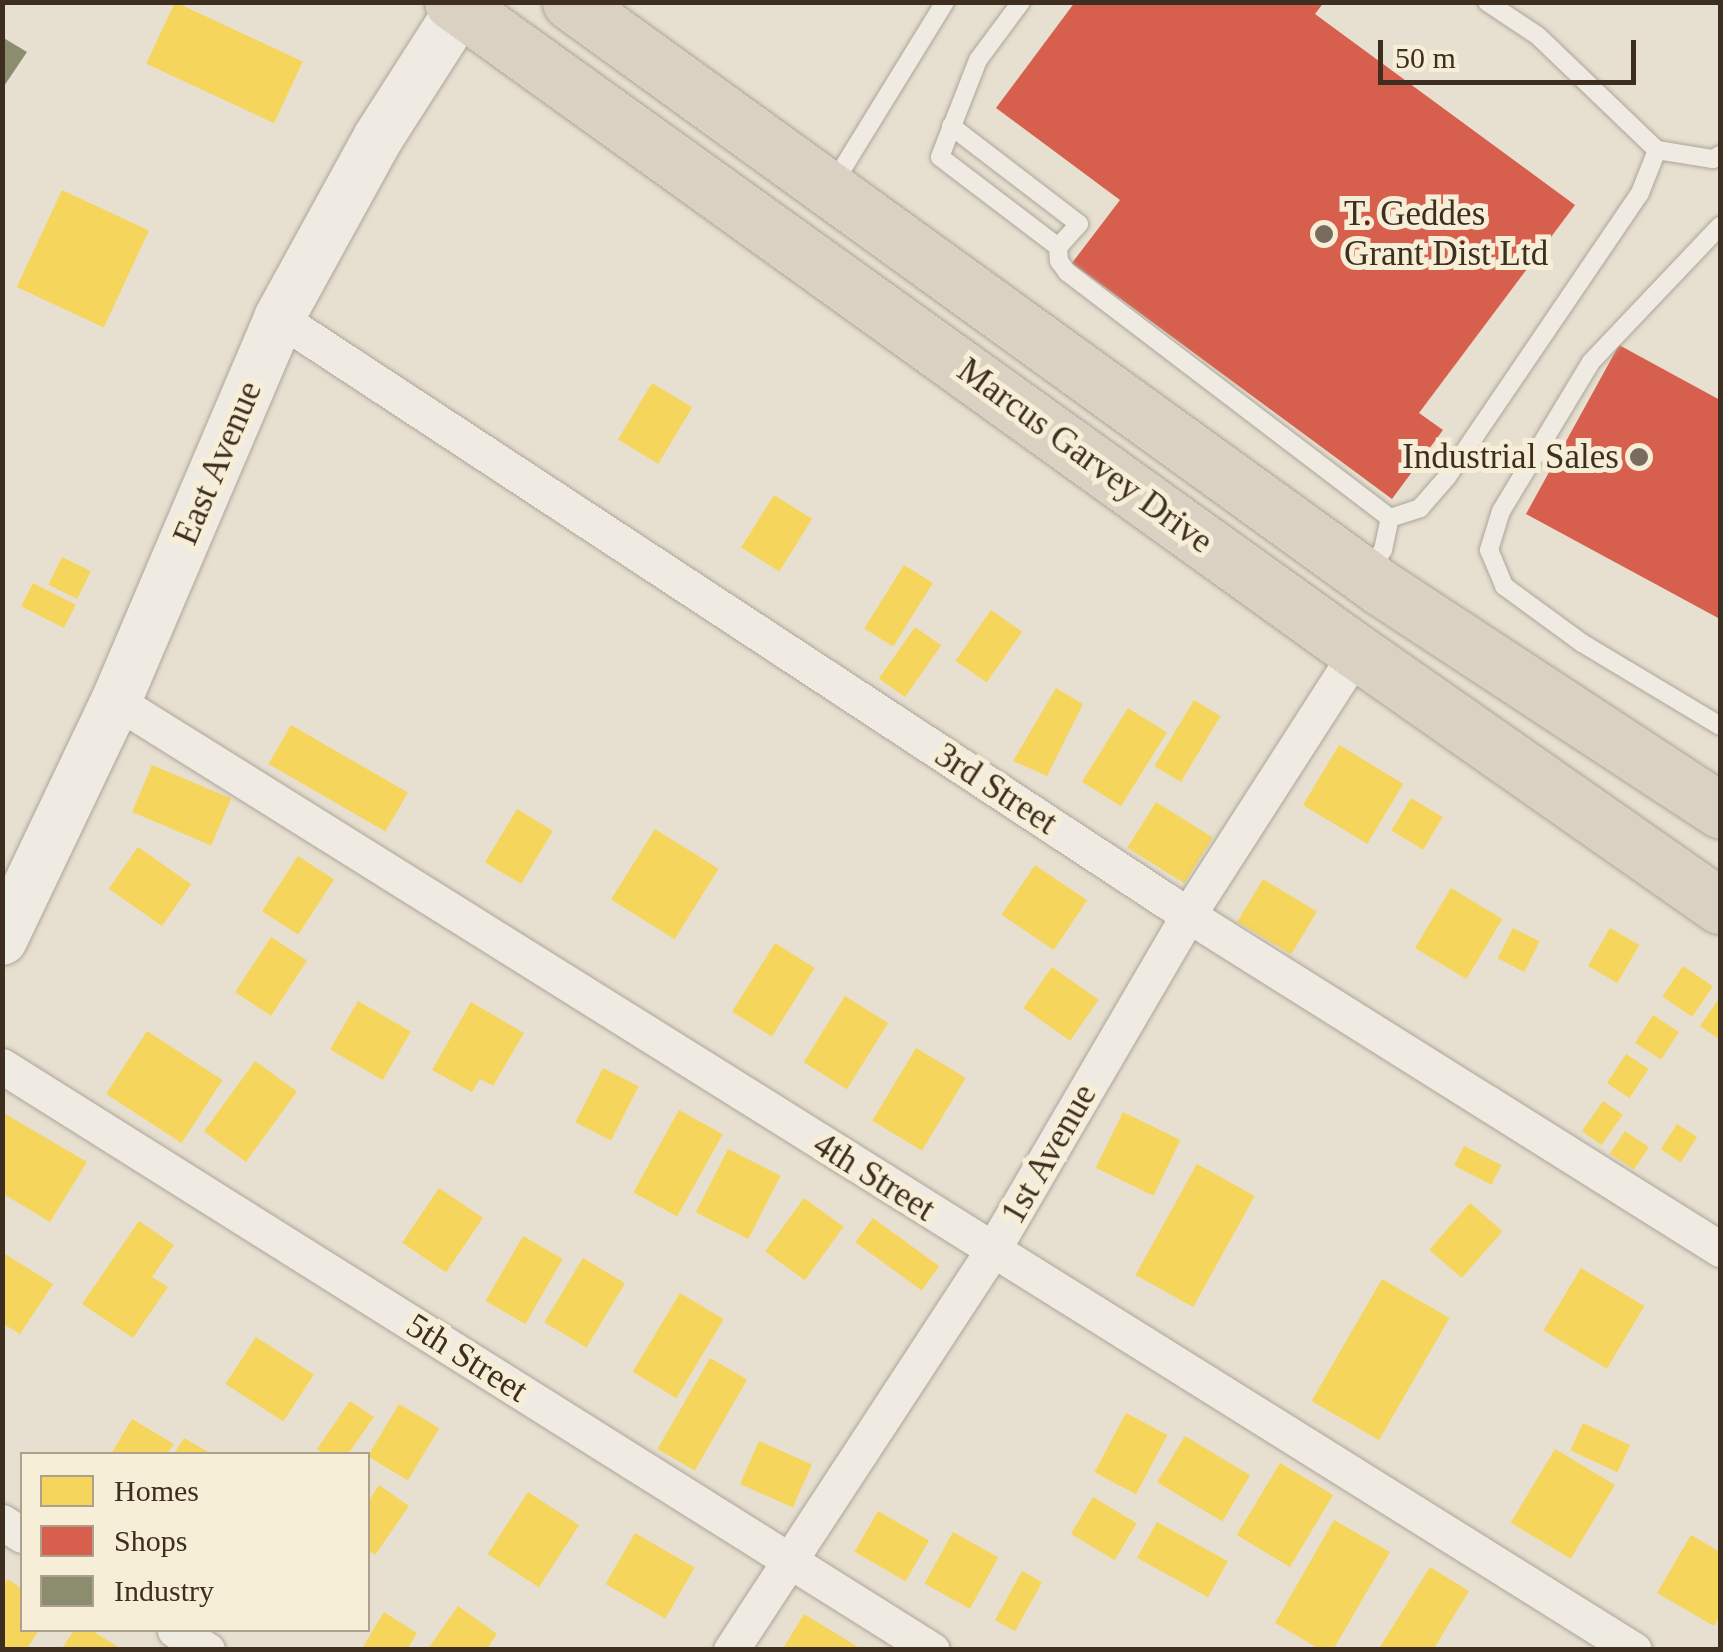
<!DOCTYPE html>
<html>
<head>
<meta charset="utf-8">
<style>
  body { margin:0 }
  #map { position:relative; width:1723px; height:1652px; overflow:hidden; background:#e7e0d1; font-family:"Times New Roman",serif }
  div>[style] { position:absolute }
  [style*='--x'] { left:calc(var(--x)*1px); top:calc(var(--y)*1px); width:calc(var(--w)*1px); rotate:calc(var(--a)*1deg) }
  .homes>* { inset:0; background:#f6d55c; transform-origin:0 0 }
  .shops>* { inset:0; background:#d6604d }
  .industry>* { inset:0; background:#8c8c6e }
  .roads { filter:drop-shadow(0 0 2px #ada599) drop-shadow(0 0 2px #ada599) }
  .lane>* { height:18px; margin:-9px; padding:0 9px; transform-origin:9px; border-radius:9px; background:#efebe3 }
  .street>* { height:35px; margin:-17.5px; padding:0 17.5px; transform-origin:17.5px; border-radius:17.5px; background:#efebe3 }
  .secondary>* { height:50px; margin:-25px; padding:0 25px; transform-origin:25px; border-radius:25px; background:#efebe3 }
  .highway>* { height:55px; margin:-27.5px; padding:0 27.5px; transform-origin:27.5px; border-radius:27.5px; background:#dad1c2 }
  .dots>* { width:28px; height:28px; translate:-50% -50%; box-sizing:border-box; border:5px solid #f7eed8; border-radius:50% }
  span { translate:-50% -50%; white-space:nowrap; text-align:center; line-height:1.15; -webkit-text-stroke:10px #f7eed8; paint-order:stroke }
  .poi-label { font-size:35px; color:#3d2e20 }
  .left { translate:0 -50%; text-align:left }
  .right { translate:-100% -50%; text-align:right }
  .street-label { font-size:35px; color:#3d2e20 }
  .frame { position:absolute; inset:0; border:5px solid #3d2e20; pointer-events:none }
  .legend { position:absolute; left:20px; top:1452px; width:350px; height:180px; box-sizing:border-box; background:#f7eed8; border:2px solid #ada18e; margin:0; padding:12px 18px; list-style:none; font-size:30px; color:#3d2e20 }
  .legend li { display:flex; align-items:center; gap:20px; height:50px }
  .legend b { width:50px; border:2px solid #ada18e }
  .scale { position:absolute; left:1378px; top:40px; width:258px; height:45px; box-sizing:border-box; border:5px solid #3d2e20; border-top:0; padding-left:12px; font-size:30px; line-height:35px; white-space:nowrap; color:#3d2e20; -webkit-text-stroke:8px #f7eed8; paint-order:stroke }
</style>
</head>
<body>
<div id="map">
  <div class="homes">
    <div style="left:175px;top:2px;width:141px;height:68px;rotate:25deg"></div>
    <div style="left:62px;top:190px;width:96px;height:107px;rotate:25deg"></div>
    <div style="left:652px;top:383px;width:47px;height:66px;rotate:31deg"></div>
    <div style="left:774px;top:495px;width:45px;height:62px;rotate:32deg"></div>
    <div style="left:62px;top:557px;width:32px;height:31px;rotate:26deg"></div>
    <div style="left:904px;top:565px;width:34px;height:75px;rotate:32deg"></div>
    <div style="left:33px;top:583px;width:48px;height:26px;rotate:27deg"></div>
    <div style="left:991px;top:610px;width:38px;height:62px;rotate:35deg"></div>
    <div style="left:915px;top:627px;width:32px;height:63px;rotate:35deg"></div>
    <div style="clip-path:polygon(1056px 688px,1083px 704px,1047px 776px,1013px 761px)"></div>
    <div style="left:1194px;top:700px;width:31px;height:77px;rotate:31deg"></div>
    <div style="left:1128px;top:708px;width:46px;height:87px;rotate:32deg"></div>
    <div style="left:291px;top:725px;width:135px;height:45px;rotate:30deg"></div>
    <div style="left:1339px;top:745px;width:75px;height:70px;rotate:31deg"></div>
    <div style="left:152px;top:765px;width:86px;height:51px;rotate:23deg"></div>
    <div style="left:1411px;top:798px;width:37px;height:38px;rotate:31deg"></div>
    <div style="left:1156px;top:802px;width:67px;height:54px;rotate:32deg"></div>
    <div style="left:517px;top:809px;width:42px;height:62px;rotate:31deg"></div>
    <div style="left:655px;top:829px;width:75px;height:83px;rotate:32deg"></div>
    <div style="left:138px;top:847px;width:65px;height:51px;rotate:35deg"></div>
    <div style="left:298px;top:856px;width:43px;height:66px;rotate:33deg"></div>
    <div style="left:1035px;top:865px;width:63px;height:60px;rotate:34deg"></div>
    <div style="left:1263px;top:879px;width:63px;height:50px;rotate:31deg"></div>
    <div style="left:1451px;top:888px;width:60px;height:70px;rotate:31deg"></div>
    <div style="left:1513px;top:928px;width:30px;height:34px;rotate:27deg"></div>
    <div style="left:1610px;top:928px;width:34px;height:44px;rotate:30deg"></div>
    <div style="left:271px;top:937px;width:43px;height:66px;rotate:33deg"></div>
    <div style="left:775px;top:943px;width:47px;height:81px;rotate:32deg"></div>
    <div style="left:1683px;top:966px;width:36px;height:37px;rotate:34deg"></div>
    <div style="left:1052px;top:967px;width:57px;height:50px;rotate:35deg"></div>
    <div style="left:845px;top:996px;width:51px;height:78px;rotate:32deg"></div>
    <div style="clip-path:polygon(1720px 997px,1720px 1040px,1700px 1026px)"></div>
    <div style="left:358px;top:1001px;width:61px;height:56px;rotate:30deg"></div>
    <div style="clip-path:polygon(471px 1002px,524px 1033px,493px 1086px,480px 1079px,472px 1092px,432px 1070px)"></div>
    <div style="left:1653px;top:1015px;width:31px;height:33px;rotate:33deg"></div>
    <div style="left:147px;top:1031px;width:90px;height:75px;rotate:33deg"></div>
    <div style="left:916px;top:1048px;width:58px;height:85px;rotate:31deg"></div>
    <div style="left:1626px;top:1054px;width:27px;height:35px;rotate:33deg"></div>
    <div style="left:255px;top:1061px;width:52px;height:87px;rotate:36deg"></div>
    <div style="left:603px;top:1068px;width:40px;height:61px;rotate:27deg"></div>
    <div style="left:1603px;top:1101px;width:24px;height:37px;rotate:35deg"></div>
    <div style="left:679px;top:1110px;width:50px;height:94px;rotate:29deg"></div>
    <div style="clip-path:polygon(2px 1112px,87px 1162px,50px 1222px,2px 1193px)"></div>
    <div style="left:1123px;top:1112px;width:64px;height:62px;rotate:26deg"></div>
    <div style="left:1677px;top:1124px;width:24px;height:30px;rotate:33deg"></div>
    <div style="left:1625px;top:1131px;width:29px;height:27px;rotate:34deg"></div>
    <div style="left:1464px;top:1146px;width:42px;height:22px;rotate:27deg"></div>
    <div style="left:728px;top:1149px;width:59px;height:71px;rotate:27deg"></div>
    <div style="left:1197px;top:1164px;width:66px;height:127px;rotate:29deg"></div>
    <div style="left:439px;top:1188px;width:53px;height:66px;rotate:34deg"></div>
    <div style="left:804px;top:1198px;width:49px;height:66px;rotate:36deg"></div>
    <div style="left:1470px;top:1203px;width:43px;height:62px;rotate:41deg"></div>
    <div style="left:873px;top:1218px;width:82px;height:30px;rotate:36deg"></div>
    <div style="clip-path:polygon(139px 1221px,174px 1245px,152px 1277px,168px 1287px,133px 1338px,82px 1304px)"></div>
    <div style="left:523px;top:1236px;width:46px;height:75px;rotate:30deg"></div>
    <div style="clip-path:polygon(2px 1252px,53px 1284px,20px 1334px,2px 1323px)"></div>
    <div style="left:583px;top:1258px;width:49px;height:75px;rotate:31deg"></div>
    <div style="left:1581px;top:1268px;width:74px;height:73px;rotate:31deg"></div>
    <div style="left:1382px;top:1279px;width:78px;height:141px;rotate:30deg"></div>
    <div style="left:680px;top:1293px;width:51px;height:92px;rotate:31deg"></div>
    <div style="left:256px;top:1337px;width:69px;height:56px;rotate:33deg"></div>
    <div style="left:710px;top:1358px;width:43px;height:105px;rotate:30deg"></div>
    <div style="clip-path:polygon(350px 1401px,374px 1417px,348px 1454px,325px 1454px,317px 1449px)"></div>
    <div style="left:399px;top:1404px;width:47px;height:61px;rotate:31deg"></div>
    <div style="left:1126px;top:1413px;width:47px;height:67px;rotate:28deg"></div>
    <div style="clip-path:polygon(132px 1419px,174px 1444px,167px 1454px,111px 1454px)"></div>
    <div style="left:1583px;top:1423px;width:52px;height:30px;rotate:25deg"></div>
    <div style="left:1185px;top:1436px;width:76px;height:54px;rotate:31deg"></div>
    <div style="clip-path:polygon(184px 1438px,212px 1454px,174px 1454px)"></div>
    <div style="left:759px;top:1441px;width:58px;height:47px;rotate:24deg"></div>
    <div style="left:1555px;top:1449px;width:70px;height:86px;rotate:31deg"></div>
    <div style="left:1280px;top:1463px;width:62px;height:84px;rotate:31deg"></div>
    <div style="clip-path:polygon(379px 1485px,409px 1506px,375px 1555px,368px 1550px,368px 1502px)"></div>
    <div style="left:528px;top:1492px;width:61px;height:74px;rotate:33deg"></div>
    <div style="left:1093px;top:1497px;width:51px;height:43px;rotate:31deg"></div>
    <div style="left:878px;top:1511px;width:59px;height:47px;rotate:30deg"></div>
    <div style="clip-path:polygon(1334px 1520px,1390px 1552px,1333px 1650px,1321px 1650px,1275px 1623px)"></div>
    <div style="left:1157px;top:1522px;width:81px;height:41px;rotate:29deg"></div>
    <div style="left:953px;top:1532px;width:52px;height:59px;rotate:29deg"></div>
    <div style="left:635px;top:1533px;width:69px;height:59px;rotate:30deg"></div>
    <div style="clip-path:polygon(1691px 1535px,1720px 1552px,1720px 1615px,1714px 1626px,1657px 1593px)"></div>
    <div style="clip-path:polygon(1430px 1567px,1469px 1591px,1433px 1650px,1378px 1650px)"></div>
    <div style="left:1022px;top:1571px;width:23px;height:56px;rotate:29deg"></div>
    <div style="clip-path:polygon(8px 1579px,22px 1589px,22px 1630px,39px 1630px,26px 1650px,2px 1650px,2px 1588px)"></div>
    <div style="clip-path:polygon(458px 1606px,497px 1634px,486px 1650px,427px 1650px)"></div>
    <div style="clip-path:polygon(384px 1612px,417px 1633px,407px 1650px,361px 1650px)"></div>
    <div style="clip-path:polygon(804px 1614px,863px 1650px,782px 1650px)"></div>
    <div style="clip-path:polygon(74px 1630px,91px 1630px,123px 1650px,61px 1650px)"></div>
  </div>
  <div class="shops">
    <div style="clip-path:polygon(1075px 2px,1324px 2px,1315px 14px,1575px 205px,1419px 413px,1443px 430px,1392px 499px,1072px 263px,1120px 200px,996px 108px)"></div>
    <div style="clip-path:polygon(1619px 345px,1720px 400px,1720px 619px,1526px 514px)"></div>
  </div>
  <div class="industry">
    <div style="clip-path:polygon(2px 37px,27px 52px,2px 89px)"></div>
  </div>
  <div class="roads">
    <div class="lane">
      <div style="--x:1021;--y:2;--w:72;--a:126.6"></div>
      <div style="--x:978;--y:60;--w:104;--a:111.4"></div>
      <div style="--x:940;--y:157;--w:148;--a:37.3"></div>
      <div style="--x:1487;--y:2;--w:61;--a:33.7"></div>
      <div style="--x:1538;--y:36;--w:165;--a:43.8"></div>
      <div style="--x:1657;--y:150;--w:57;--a:9.1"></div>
      <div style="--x:1713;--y:159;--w:8;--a:-30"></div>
      <div style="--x:951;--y:126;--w:161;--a:37.4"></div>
      <div style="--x:1079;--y:224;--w:31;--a:132"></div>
      <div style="--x:1058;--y:247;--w:14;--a:86"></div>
      <div style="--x:1059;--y:261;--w:14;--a:54"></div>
      <div style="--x:1067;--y:272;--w:406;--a:37.3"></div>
      <div style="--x:1390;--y:518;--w:32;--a:-18"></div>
      <div style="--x:1420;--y:508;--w:41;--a:-48.9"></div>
      <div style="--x:1447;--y:477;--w:343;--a:-55.8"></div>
      <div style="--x:1640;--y:193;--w:46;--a:-68.4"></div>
      <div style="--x:833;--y:184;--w:214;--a:-58.4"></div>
      <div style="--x:1720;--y:226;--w:187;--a:133.5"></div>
      <div style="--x:1591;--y:362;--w:174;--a:121.1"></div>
      <div style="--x:1501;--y:511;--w:41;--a:107.1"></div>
      <div style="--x:1489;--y:550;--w:39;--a:67"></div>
      <div style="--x:1504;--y:586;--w:97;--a:36.2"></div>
      <div style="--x:1582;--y:643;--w:161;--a:31"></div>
      <div style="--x:1368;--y:572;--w:27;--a:-56"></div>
      <div style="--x:1383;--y:550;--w:33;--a:-78"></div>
    </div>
    <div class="street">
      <div style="--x:279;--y:318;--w:1088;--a:33.3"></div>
      <div style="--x:1188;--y:915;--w:628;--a:32.12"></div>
      <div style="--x:116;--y:701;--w:1790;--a:32.01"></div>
      <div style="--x:2;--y:1066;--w:1098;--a:32.13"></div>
      <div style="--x:2;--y:1522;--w:24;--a:33"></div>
      <div style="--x:175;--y:1630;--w:38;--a:32"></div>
      <div style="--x:731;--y:1650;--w:477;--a:-56.8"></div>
      <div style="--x:992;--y:1251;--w:389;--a:-59.7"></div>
      <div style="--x:1188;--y:915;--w:313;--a:-57.3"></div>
    </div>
    <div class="secondary">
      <div style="--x:2;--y:940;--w:265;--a:-64.5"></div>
      <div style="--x:116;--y:701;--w:416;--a:-66.9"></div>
      <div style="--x:279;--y:318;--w:205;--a:-61.2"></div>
      <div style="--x:378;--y:138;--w:161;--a:-57.4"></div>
    </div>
    <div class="highway">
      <div style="--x:452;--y:2;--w:1114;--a:35.69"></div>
      <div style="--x:1357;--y:652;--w:443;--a:35"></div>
      <div style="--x:570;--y:2;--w:999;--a:35.84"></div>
      <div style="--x:1380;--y:587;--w:407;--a:33.3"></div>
    </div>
  </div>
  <div class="dots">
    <div style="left:1324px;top:234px;background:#786c5e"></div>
    <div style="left:1639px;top:457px;background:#786c5e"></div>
  </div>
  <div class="poi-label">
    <span class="left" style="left:1344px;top:234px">T. Geddes<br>Grant Dist Ltd</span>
    <span class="right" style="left:1619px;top:457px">Industrial Sales</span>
  </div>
  <div class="street-label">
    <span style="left:1085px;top:456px;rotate:36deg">Marcus Garvey Drive</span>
    <span style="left:218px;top:463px;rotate:-67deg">East Avenue</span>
    <span style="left:996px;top:789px;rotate:33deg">3rd Street</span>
    <span style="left:1049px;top:1154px;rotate:-60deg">1st Avenue</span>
    <span style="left:874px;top:1177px;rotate:32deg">4th Street</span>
    <span style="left:467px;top:1358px;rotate:32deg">5th Street</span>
  </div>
  <div class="frame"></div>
  <ul class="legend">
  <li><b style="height:28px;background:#f6d55c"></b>Homes</li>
  <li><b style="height:28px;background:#d6604d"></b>Shops</li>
  <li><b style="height:28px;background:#8c8c6e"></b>Industry</li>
  </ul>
  <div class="scale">50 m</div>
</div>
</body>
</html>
